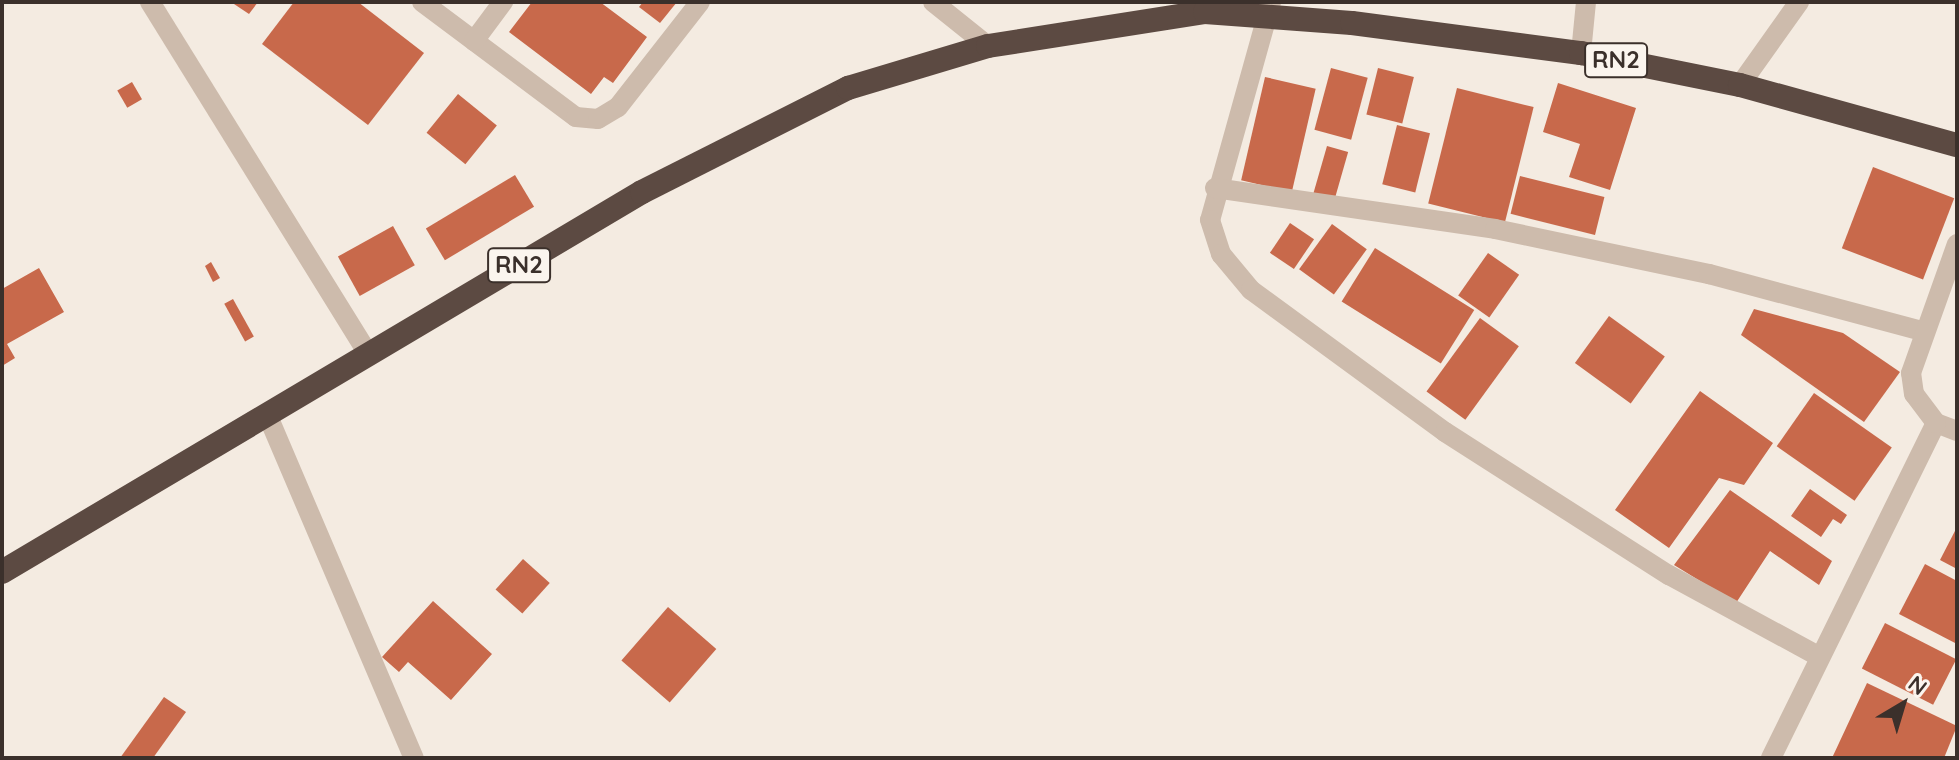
<!DOCTYPE html>
<html>
<head>
<meta charset="utf-8">
<style>
  body { margin:0 }
  #map { position:relative; width:1959px; height:760px; overflow:hidden; background:#f4ebe1; font-family:Quicksand,sans-serif }
  div>[style] { position:absolute }
  [style*='--x'] { left:calc(var(--x)*1px); top:calc(var(--y)*1px); width:calc(var(--w)*1px); rotate:calc(var(--a)*1deg) }
  .building>* { inset:0; background:#c8694b; transform-origin:0 0 }
  .minor>* { height:20px; margin:-10px; padding:0 10px; transform-origin:10px; border-radius:10px; background:#cdbbac }
  .highway>* { height:24px; margin:-12px; padding:0 12px; transform-origin:12px; border-radius:12px; background:#5c4a42 }
  span { translate:-50% -50%; white-space:nowrap; text-align:center; line-height:1.15; -webkit-text-stroke:6px #fbf5ee; paint-order:stroke }
  .shield-label span { padding:2px 6px; background:#fbf5ee; border:2px solid; border-radius:6px; -webkit-text-stroke-width:0 }
  .shield-label { font-size:24px; color:#3b302b; font-weight:700 }
  .frame { position:absolute; inset:0; border:4px solid #3b302b; pointer-events:none }
  .north { position:absolute; left:1863px; top:664px; width:80px; height:80px; -webkit-text-stroke:6px #fbf5ee; paint-order:stroke; rotate:38deg; font-size:22px; font-weight:700; line-height:32px; text-align:center; color:#3b302b }
  .north::after { content:''; display:block; margin:auto; width:28px; height:36px; background:#3b302b; clip-path:polygon(50% 0,100% 100%,50% 72%,0 100%) }
</style>
</head>
<body>
<div id="map">
  <div class="building">
    <div style="clip-path:polygon(231px 2px,258px 2px,249px 14px)"></div>
    <div style="clip-path:polygon(294px 2px,358px 2px,424px 53px,368px 125px,262px 44px)"></div>
    <div style="clip-path:polygon(532px 2px,600px 2px,647px 37px,613px 83px,604px 77px,591px 94px,509px 32px)"></div>
    <div style="clip-path:polygon(643px 2px,677px 2px,660px 23px,639px 7px)"></div>
    <div style="left:1331px;top:68px;width:38px;height:64px;rotate:15deg"></div>
    <div style="left:1378px;top:68px;width:37px;height:48px;rotate:14deg"></div>
    <div style="left:1265px;top:77px;width:52px;height:106px;rotate:13deg"></div>
    <div style="left:132px;top:82px;width:20px;height:17px;rotate:60deg"></div>
    <div style="clip-path:polygon(1558px 83px,1636px 108px,1610px 190px,1569px 177px,1580px 144px,1543px 132px)"></div>
    <div style="left:1457px;top:88px;width:79px;height:119px;rotate:14deg"></div>
    <div style="left:458px;top:94px;width:50px;height:50px;rotate:39deg"></div>
    <div style="left:1397px;top:125px;width:34px;height:61px;rotate:14deg"></div>
    <div style="left:1327px;top:146px;width:22px;height:49px;rotate:16deg"></div>
    <div style="left:1873px;top:167px;width:87px;height:87px;rotate:21deg"></div>
    <div style="left:515px;top:175px;width:37px;height:104px;rotate:59deg"></div>
    <div style="left:1520px;top:176px;width:87px;height:39px;rotate:14deg"></div>
    <div style="left:1290px;top:223px;width:29px;height:36px;rotate:34deg"></div>
    <div style="left:1332px;top:224px;width:43px;height:56px;rotate:36deg"></div>
    <div style="left:393px;top:226px;width:45px;height:63px;rotate:61deg"></div>
    <div style="left:1375px;top:248px;width:117px;height:63px;rotate:32deg"></div>
    <div style="left:1488px;top:253px;width:38px;height:52px;rotate:35deg"></div>
    <div style="clip-path:polygon(211px 262px,220px 278px,213px 282px,205px 266px)"></div>
    <div style="clip-path:polygon(39px 268px,64px 312px,7px 344px,15px 358px,2px 366px,2px 289px)"></div>
    <div style="left:233px;top:299px;width:43px;height:10px;rotate:61deg"></div>
    <div style="clip-path:polygon(1754px 309px,1843px 333px,1900px 372px,1864px 422px,1741px 335px)"></div>
    <div style="left:1609px;top:316px;width:69px;height:58px;rotate:36deg"></div>
    <div style="left:1480px;top:318px;width:48px;height:91px;rotate:36deg"></div>
    <div style="clip-path:polygon(1700px 391px,1773px 443px,1744px 485px,1719px 478px,1669px 548px,1615px 510px)"></div>
    <div style="left:1814px;top:393px;width:95px;height:65px;rotate:35deg"></div>
    <div style="clip-path:polygon(1810px 489px,1847px 515px,1841px 524px,1833px 519px,1821px 537px,1791px 516px)"></div>
    <div style="clip-path:polygon(1730px 490px,1832px 561px,1819px 585px,1770px 551px,1736px 603px,1674px 565px)"></div>
    <div style="clip-path:polygon(1957px 527px,1957px 569px,1940px 560px)"></div>
    <div style="left:523px;top:559px;width:36px;height:41px;rotate:42deg"></div>
    <div style="clip-path:polygon(1925px 564px,1957px 581px,1957px 644px,1899px 614px)"></div>
    <div style="clip-path:polygon(433px 601px,492px 654px,451px 700px,408px 662px,399px 672px,382px 657px)"></div>
    <div style="left:668px;top:607px;width:64px;height:71px;rotate:41deg"></div>
    <div style="left:1885px;top:623px;width:80px;height:51px;rotate:27deg"></div>
    <div style="clip-path:polygon(1867px 683px,1957px 726px,1944px 758px,1832px 758px)"></div>
    <div style="clip-path:polygon(164px 697px,186px 712px,153px 758px,120px 758px)"></div>
  </div>
  <div class="minor">
    <div style="--x:150;--y:2;--w:414;--a:58.2"></div>
    <div style="--x:422;--y:2;--w:192;--a:36.8"></div>
    <div style="--x:576;--y:117;--w:22;--a:5"></div>
    <div style="--x:598;--y:119;--w:23;--a:-31"></div>
    <div style="--x:618;--y:107;--w:133;--a:-52"></div>
    <div style="--x:933;--y:2;--w:70;--a:38.7"></div>
    <div style="--x:1271;--y:2;--w:226;--a:105.6"></div>
    <div style="--x:1210;--y:220;--w:36;--a:72"></div>
    <div style="--x:1221;--y:254;--w:47;--a:50.2"></div>
    <div style="--x:1251;--y:290;--w:240;--a:36.2"></div>
    <div style="--x:1445;--y:432;--w:266;--a:32.6"></div>
    <div style="--x:1669;--y:575;--w:170;--a:28.5"></div>
    <div style="--x:474;--y:41;--w:49;--a:-53.4"></div>
    <div style="--x:1581;--y:53;--w:51;--a:-84.4"></div>
    <div style="--x:1740;--y:85;--w:102;--a:-54.6"></div>
    <div style="--x:1215;--y:188;--w:283;--a:8.3"></div>
    <div style="--x:1495;--y:229;--w:219;--a:11.9"></div>
    <div style="--x:1709;--y:274;--w:220;--a:15"></div>
    <div style="--x:267;--y:414;--w:374;--a:66.9"></div>
    <div style="--x:1936;--y:423;--w:22;--a:21"></div>
    <div style="--x:1771;--y:758;--w:373;--a:-63.8"></div>
    <div style="--x:1936;--y:423;--w:36;--a:-127"></div>
    <div style="--x:1914;--y:394;--w:21;--a:-98"></div>
    <div style="--x:1911;--y:373;--w:137;--a:-70.4"></div>
  </div>
  <div class="highway">
    <div style="--x:2;--y:572;--w:744;--a:-30.7"></div>
    <div style="--x:642;--y:192;--w:231;--a:-26.8"></div>
    <div style="--x:848;--y:88;--w:146;--a:-16.7"></div>
    <div style="--x:988;--y:46;--w:220;--a:-8.9"></div>
    <div style="--x:1205;--y:12;--w:147;--a:4.3"></div>
    <div style="--x:1352;--y:23;--w:231;--a:7.5"></div>
    <div style="--x:1581;--y:53;--w:162;--a:11.4"></div>
    <div style="--x:1740;--y:85;--w:225;--a:15.5"></div>
  </div>
  <div class="shield-label">
    <span style="left:1616px;top:60px">RN2</span>
    <span style="left:519px;top:265px">RN2</span>
  </div>
  <div class="frame"></div>
  <div class="north">N</div>
</div>
</body>
</html>
